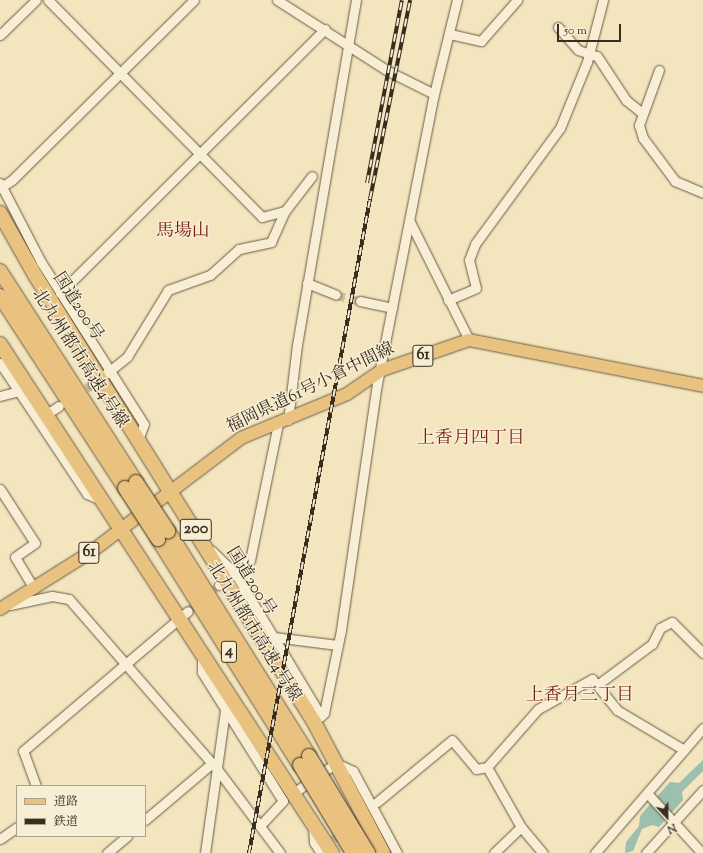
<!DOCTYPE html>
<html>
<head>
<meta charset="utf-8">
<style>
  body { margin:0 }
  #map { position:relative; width:703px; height:853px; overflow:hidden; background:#f3e5be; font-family:"Sorts Mill Goudy","Noto Serif JP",serif }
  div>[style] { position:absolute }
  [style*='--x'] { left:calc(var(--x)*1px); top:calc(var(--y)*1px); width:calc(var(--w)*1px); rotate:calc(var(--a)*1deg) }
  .water>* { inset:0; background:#9cbfae }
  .minor-tunnel>* { height:9px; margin-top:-4.5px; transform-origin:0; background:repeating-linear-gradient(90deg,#cec09e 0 9px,transparent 0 13.5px) }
  .roads { filter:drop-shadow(0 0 1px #685b47) drop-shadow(0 0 1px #685b47) }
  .minor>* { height:9px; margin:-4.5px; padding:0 4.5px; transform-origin:4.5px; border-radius:4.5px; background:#f7eed5 }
  .major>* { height:12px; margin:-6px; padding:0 6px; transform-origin:6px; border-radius:6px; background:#eac27f }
  .highway>* { height:14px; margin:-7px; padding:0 7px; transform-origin:7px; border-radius:7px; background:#eac27f }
  .rail>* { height:4px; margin-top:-2px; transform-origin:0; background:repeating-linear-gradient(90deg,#f7eed5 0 8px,#392d1f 0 16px); box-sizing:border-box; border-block:1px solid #392d1f }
  .bridges { filter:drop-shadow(0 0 1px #392d1f) drop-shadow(0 0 1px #392d1f) }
  .highway-bridge>* { height:14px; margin:-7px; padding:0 7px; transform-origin:7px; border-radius:7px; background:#eac27f }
  span { translate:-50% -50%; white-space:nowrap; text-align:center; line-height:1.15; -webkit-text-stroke:3px #f7eed5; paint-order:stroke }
  .shield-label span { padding:1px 3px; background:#f7eed5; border:1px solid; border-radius:3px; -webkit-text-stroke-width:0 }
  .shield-label { font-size:16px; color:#392d1f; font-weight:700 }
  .street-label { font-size:17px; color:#392d1f }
  .neighbourhood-label { font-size:18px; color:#7a1f14 }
  .legend { position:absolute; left:16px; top:785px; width:130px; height:52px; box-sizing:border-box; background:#f7eed5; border:1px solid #aba18c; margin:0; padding:5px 7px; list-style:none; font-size:12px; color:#392d1f }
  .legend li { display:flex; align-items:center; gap:8px; height:20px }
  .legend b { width:20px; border:1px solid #aba18c }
  .north { position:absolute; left:647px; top:797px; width:40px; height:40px; -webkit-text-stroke:3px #f7eed5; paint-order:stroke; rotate:158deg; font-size:11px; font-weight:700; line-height:16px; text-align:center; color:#392d1f }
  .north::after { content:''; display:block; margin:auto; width:14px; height:18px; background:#392d1f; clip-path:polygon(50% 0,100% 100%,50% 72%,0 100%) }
  .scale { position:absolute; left:557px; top:24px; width:64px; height:18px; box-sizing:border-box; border:2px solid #392d1f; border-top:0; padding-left:5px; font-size:12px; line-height:14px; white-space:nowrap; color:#392d1f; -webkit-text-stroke:3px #f7eed5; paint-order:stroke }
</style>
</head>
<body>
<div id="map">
  <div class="water">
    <div style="clip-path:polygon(703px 760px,703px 771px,682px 792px,683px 800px,659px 827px,652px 825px,642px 829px,633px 851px,625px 853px,626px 842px,639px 826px,640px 816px,645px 810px,670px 782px,679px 783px)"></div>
  </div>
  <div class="minor-tunnel">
    <div style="--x:336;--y:295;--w:25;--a:14"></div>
    <div style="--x:75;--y:396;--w:22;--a:-34"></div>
    <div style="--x:188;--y:611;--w:40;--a:-40"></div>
    <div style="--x:323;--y:848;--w:57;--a:-40.7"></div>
  </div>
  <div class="roads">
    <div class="minor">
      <div style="--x:48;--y:0;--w:305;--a:45.4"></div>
      <div style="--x:262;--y:217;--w:24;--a:-15"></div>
      <div style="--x:277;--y:0;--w:132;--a:32.6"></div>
      <div style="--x:388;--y:71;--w:51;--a:26.6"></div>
      <div style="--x:558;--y:27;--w:30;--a:49"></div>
      <div style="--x:578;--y:50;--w:20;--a:18"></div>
      <div style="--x:597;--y:56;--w:53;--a:56.6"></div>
      <div style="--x:626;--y:100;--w:21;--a:39"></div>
      <div style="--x:450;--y:34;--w:32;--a:13"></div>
      <div style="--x:481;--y:41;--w:55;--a:-48.7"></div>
      <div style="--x:0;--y:35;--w:50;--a:-44.2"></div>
      <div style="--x:659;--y:70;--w:59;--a:110"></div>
      <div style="--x:639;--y:125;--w:14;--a:73"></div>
      <div style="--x:643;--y:138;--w:54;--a:53.3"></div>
      <div style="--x:675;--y:181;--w:30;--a:23"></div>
      <div style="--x:0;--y:183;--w:89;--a:62.6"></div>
      <div style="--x:41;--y:262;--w:192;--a:57.6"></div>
      <div style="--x:144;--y:424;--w:14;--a:111"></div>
      <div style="--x:0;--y:188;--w:14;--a:-34"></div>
      <div style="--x:12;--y:180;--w:256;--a:-44.7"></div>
      <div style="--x:410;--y:222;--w:132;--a:63.4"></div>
      <div style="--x:307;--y:283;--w:31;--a:22"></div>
      <div style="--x:60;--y:293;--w:374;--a:-44.9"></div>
      <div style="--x:448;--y:300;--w:30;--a:-23"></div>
      <div style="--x:476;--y:288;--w:29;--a:-104"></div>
      <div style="--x:469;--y:260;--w:17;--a:-69"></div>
      <div style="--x:475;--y:244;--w:144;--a:-53.8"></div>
      <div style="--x:560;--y:128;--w:71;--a:-67.8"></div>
      <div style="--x:587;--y:62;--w:64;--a:-75.5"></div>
      <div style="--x:360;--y:301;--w:33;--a:12"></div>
      <div style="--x:0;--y:363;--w:157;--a:56.4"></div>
      <div style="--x:87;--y:494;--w:16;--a:22"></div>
      <div style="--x:93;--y:384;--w:43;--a:-38.5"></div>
      <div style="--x:127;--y:357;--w:79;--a:-58.5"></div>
      <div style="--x:168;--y:290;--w:45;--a:-19.7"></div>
      <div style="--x:210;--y:275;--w:39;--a:-42"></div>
      <div style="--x:239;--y:249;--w:33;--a:-12"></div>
      <div style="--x:271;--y:242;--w:34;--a:-66"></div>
      <div style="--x:285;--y:211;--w:44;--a:-52.4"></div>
      <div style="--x:0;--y:396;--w:24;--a:-15"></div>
      <div style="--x:42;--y:417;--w:20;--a:-33"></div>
      <div style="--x:288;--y:420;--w:76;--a:-83.2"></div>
      <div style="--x:297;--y:345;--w:350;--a:-80.3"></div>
      <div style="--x:0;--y:489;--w:64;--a:57.1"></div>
      <div style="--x:35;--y:543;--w:24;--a:145"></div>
      <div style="--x:15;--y:557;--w:37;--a:59"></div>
      <div style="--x:212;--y:551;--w:32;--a:44"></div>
      <div style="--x:235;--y:573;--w:167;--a:59"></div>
      <div style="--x:219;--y:585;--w:40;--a:-39"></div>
      <div style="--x:250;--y:560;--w:139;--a:-78.4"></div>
      <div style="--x:10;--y:605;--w:43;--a:-12.1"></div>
      <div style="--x:52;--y:596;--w:17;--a:10"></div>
      <div style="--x:69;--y:599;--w:225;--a:49"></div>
      <div style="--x:217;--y:769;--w:105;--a:53.1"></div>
      <div style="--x:274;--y:637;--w:64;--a:7.1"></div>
      <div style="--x:202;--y:656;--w:16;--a:90"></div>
      <div style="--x:202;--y:672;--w:152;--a:57.9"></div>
      <div style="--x:283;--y:801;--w:34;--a:133"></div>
      <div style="--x:597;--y:685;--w:69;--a:-36.7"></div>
      <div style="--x:652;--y:644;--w:18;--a:-63"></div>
      <div style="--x:660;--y:628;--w:13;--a:-27"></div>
      <div style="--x:672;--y:622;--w:44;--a:45"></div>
      <div style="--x:314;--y:722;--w:13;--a:-42"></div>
      <div style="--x:324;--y:713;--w:85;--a:-78.4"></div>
      <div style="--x:341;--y:630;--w:249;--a:-81.7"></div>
      <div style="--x:377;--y:384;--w:296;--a:-78.9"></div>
      <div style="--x:434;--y:94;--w:97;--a:-76.3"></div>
      <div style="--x:487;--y:767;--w:77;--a:-48.7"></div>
      <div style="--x:538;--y:709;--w:62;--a:-29.1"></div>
      <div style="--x:592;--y:679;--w:40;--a:51"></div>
      <div style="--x:617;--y:710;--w:78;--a:30.8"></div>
      <div style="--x:36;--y:786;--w:37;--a:-110"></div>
      <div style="--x:23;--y:751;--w:216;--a:-40.3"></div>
      <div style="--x:647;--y:793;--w:81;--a:47.5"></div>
      <div style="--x:292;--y:794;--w:54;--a:-35.2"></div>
      <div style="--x:336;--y:763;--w:19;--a:25"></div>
      <div style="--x:353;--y:771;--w:93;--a:61.8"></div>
      <div style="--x:377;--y:802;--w:97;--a:-39.6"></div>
      <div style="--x:452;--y:740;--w:38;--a:50"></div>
      <div style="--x:476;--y:769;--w:11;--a:-10"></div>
      <div style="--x:487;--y:767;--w:69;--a:60.5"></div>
      <div style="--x:521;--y:827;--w:34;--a:50"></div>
      <div style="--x:145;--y:820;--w:87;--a:-40.3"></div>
      <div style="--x:313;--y:827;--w:15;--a:86"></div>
      <div style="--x:314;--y:842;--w:13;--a:58"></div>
      <div style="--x:0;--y:839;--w:21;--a:-35"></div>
      <div style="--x:107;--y:853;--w:26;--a:-40"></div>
      <div style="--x:205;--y:853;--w:144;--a:-82"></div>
      <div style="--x:494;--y:853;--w:37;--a:-44"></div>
      <div style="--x:595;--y:853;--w:165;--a:-49.2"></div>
      <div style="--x:646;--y:853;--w:85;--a:-47.9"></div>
    </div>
    <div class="major">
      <div style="--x:0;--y:609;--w:107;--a:-32.1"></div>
      <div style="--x:91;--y:552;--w:188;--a:-37.2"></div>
      <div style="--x:241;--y:438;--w:115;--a:-22.5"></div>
      <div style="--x:347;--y:394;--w:42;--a:-34.4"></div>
      <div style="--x:382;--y:370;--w:92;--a:-19"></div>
      <div style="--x:469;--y:340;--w:238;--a:11.1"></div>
    </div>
    <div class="highway">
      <div style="--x:0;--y:213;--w:71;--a:60.6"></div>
      <div style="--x:35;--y:275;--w:527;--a:58.03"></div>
      <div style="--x:314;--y:722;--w:148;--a:62.2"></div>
      <div style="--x:0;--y:271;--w:251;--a:57.2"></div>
      <div style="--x:0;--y:296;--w:229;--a:56.9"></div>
      <div style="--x:0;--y:344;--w:608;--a:56.89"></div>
      <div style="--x:168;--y:531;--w:266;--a:57.9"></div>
      <div style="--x:158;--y:539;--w:267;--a:57.9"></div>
    </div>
  </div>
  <div class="rail">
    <div style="--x:367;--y:183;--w:186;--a:-79.2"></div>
    <div style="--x:249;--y:853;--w:665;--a:-79.52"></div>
    <div style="--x:370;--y:199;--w:203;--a:-78.6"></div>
  </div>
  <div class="bridges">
    <div class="highway-bridge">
      <div style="--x:136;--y:482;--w:59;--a:56.9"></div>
      <div style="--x:125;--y:488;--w:61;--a:57.1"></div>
      <div style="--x:309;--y:756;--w:114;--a:58.7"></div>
      <div style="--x:300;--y:765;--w:103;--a:58.9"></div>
    </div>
  </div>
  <div class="shield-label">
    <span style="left:423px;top:356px">61</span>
    <span style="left:196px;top:530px">200</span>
    <span style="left:89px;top:553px">61</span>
    <span style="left:229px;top:652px">4</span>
  </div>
  <div class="street-label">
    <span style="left:77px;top:307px;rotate:57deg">国道200号</span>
    <span style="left:79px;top:359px;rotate:57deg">北九州都市高速4号線</span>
    <span style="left:311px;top:389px;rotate:-26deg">福岡県道61号小倉中間線</span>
    <span style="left:250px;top:582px;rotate:58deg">国道200号</span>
    <span style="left:253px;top:632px;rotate:58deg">北九州都市高速4号線</span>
  </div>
  <div class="neighbourhood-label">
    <span style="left:183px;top:232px">馬場山</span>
    <span style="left:471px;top:439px">上香月四丁目</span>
    <span style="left:580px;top:696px">上香月三丁目</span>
  </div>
  <ul class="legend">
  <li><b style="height:5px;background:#eac27f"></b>道路</li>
  <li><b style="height:5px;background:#392d1f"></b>鉄道</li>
  </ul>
  <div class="north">N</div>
  <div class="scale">50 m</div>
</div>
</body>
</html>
